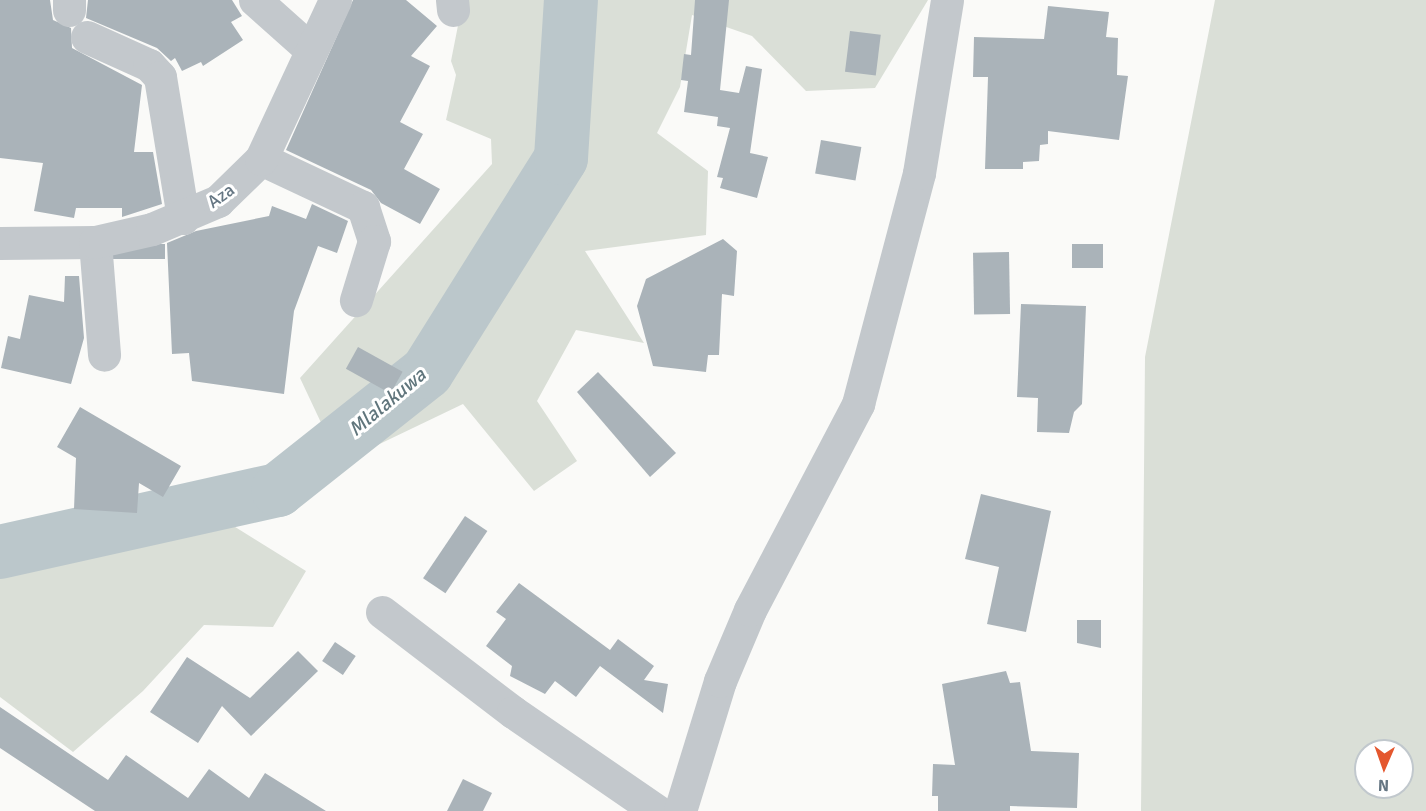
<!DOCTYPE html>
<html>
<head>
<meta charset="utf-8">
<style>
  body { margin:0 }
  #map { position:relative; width:1426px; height:811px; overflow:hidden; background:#fafaf8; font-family:Signika,sans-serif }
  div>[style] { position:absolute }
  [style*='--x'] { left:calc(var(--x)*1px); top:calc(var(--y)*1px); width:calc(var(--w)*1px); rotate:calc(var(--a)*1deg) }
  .green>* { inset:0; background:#dadfd7 }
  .river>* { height:54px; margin:-27px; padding:0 27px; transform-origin:27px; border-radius:27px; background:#bbc7cb }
  .building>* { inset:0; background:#aab3b9; transform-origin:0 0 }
  .minor>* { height:33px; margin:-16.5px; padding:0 16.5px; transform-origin:16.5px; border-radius:16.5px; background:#c3c8cc }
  span { translate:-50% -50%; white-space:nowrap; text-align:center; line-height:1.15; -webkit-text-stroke:6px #fff; paint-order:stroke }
  .street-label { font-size:18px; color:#657683 }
  .water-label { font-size:20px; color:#60757c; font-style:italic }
  .north { position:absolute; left:1354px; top:739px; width:60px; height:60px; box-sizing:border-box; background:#fff; border:2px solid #c1c8cd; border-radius:50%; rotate:182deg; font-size:16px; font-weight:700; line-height:24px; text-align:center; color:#657683 }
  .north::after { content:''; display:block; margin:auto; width:21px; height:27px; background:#e4572e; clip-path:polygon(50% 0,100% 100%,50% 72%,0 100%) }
</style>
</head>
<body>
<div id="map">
  <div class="green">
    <div style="clip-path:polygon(463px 0,928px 0,875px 88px,806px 91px,752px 36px,692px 15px,680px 87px,657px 133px,708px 171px,706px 235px,585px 251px,644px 343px,576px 330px,537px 401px,577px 461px,534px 491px,463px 404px,340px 463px,300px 378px,492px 164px,491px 139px,446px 120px,456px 75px,451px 61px)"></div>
    <div style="clip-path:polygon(evenodd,1215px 0,1426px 0,1426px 811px,1141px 811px,1145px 357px,1215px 0,1366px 751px,1402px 751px,1402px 787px,1366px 787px,1366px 751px)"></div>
    <div style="clip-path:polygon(232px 525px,306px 571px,273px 627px,204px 625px,143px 691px,73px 752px,0 697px,0 578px)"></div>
  </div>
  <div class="river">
    <div style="--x:0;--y:552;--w:285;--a:-12.6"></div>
    <div style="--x:278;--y:490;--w:190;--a:-38.4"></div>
    <div style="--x:427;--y:372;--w:252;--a:-57.9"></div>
    <div style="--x:561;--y:158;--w:158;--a:-86.4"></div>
  </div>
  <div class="building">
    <div style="clip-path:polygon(0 0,50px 0,53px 20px,71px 28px,72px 48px,142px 85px,134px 152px,153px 152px,162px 204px,122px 217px,122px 208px,76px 208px,74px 218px,34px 211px,43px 163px,0 158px)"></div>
    <div style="clip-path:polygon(88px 0,232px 0,242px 16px,231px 22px,243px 40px,203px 66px,201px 62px,182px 71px,175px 58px,171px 61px,157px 48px,86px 18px)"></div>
    <div style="clip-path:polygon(353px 0,406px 0,437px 26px,411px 56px,430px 66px,400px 122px,423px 134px,404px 169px,440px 189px,420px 224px,381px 203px,371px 190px,286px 150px)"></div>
    <div style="clip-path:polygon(695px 0,729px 0,720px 90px,739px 93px,746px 66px,762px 69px,750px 153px,768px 157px,757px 198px,720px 188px,723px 178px,717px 177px,730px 128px,717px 126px,718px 117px,684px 112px,688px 81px,681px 80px,684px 54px,691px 55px)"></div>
    <div style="clip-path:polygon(1048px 6px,1109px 12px,1106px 37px,1118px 38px,1117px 75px,1128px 76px,1119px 140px,1048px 131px,1048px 144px,1040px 145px,1039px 161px,1023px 162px,1023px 169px,985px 169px,988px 77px,973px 77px,974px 37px,1044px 39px)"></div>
    <div style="left:850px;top:31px;width:31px;height:41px;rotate:7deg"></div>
    <div style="left:821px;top:140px;width:41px;height:34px;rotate:10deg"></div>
    <div style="clip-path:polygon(312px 204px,348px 221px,337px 253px,318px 246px,294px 311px,284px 394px,192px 381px,189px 353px,172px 354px,167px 243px,196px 231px,269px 216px,272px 206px,306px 219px)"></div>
    <div style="clip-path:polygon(723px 239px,737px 251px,734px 296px,722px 294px,719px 355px,708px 355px,706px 372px,653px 366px,637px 306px,646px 279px)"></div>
    <div style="left:165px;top:244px;width:15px;height:52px;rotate:90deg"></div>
    <div style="left:1103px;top:244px;width:24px;height:31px;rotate:90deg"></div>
    <div style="left:1009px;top:252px;width:62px;height:36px;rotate:89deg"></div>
    <div style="clip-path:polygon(65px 276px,79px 276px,84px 338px,71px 384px,1px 368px,8px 336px,20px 339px,29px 295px,64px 302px)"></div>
    <div style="clip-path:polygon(1021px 304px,1086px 306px,1082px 404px,1074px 412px,1069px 433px,1037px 432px,1038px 398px,1017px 397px)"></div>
    <div style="left:358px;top:347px;width:51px;height:25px;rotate:29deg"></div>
    <div style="clip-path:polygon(598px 372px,676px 453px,650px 477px,577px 392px)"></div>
    <div style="clip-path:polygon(80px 407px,181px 466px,163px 497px,139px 483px,137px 513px,74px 509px,76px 458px,57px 447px)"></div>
    <div style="clip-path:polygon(981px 494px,1051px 511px,1026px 632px,987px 624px,999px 567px,965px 559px)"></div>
    <div style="left:465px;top:516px;width:27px;height:75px;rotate:34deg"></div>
    <div style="clip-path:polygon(519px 583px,610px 650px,618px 639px,654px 666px,644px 680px,668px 684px,663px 713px,600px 666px,576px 697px,555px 681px,545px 694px,510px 676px,512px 666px,486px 646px,506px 619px,496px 612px)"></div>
    <div style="clip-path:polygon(1077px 620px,1101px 620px,1101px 648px,1077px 643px)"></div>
    <div style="left:335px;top:642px;width:25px;height:23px;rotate:34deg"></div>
    <div style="clip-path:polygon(298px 651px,318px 671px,251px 736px,222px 706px,198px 743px,150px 712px,187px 657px,250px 698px)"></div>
    <div style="clip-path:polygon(1006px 671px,1010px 683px,1020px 682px,1031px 751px,1079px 753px,1077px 808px,1010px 806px,1010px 811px,938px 811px,938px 796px,932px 796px,933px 764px,955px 765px,942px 684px)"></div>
    <div style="clip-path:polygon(0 707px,108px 780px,126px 755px,188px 798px,209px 769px,249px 798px,265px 773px,326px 811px,95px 811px,0 748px)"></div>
    <div style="clip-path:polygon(463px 779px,492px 793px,483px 811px,447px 811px)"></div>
  </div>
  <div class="minor">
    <div style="--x:69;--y:0;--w:10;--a:90"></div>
    <div style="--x:255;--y:0;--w:74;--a:41.7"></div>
    <div style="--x:452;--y:0;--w:10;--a:84"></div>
    <div style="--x:87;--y:37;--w:68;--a:24.3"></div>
    <div style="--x:149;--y:65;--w:16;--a:47"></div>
    <div style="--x:160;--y:77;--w:143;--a:80.7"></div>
    <div style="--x:261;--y:159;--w:113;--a:25.2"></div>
    <div style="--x:363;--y:207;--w:36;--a:72"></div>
    <div style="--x:374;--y:241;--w:62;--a:107"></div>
    <div style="--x:95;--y:242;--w:113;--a:85.4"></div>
    <div style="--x:0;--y:243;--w:95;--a:-0.6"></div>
    <div style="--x:95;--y:242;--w:58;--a:-12.8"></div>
    <div style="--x:152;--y:229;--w:72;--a:-23"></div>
    <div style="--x:218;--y:201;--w:60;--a:-44.3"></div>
    <div style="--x:261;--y:159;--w:175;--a:-65"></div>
    <div style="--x:382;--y:612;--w:165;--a:37.4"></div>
    <div style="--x:513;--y:712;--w:175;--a:34.5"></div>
    <div style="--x:680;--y:811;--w:136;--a:-72.9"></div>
    <div style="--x:720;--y:681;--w:77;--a:-67.1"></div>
    <div style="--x:750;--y:610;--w:233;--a:-62.3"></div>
    <div style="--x:858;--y:404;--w:239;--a:-75.2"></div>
    <div style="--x:919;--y:173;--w:175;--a:-80.8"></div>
  </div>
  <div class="street-label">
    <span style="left:221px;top:196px;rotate:-35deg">Aza</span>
  </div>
  <div class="water-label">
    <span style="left:387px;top:402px;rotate:-40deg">Mlalakuwa</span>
  </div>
  <div class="north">N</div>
</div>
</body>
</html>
